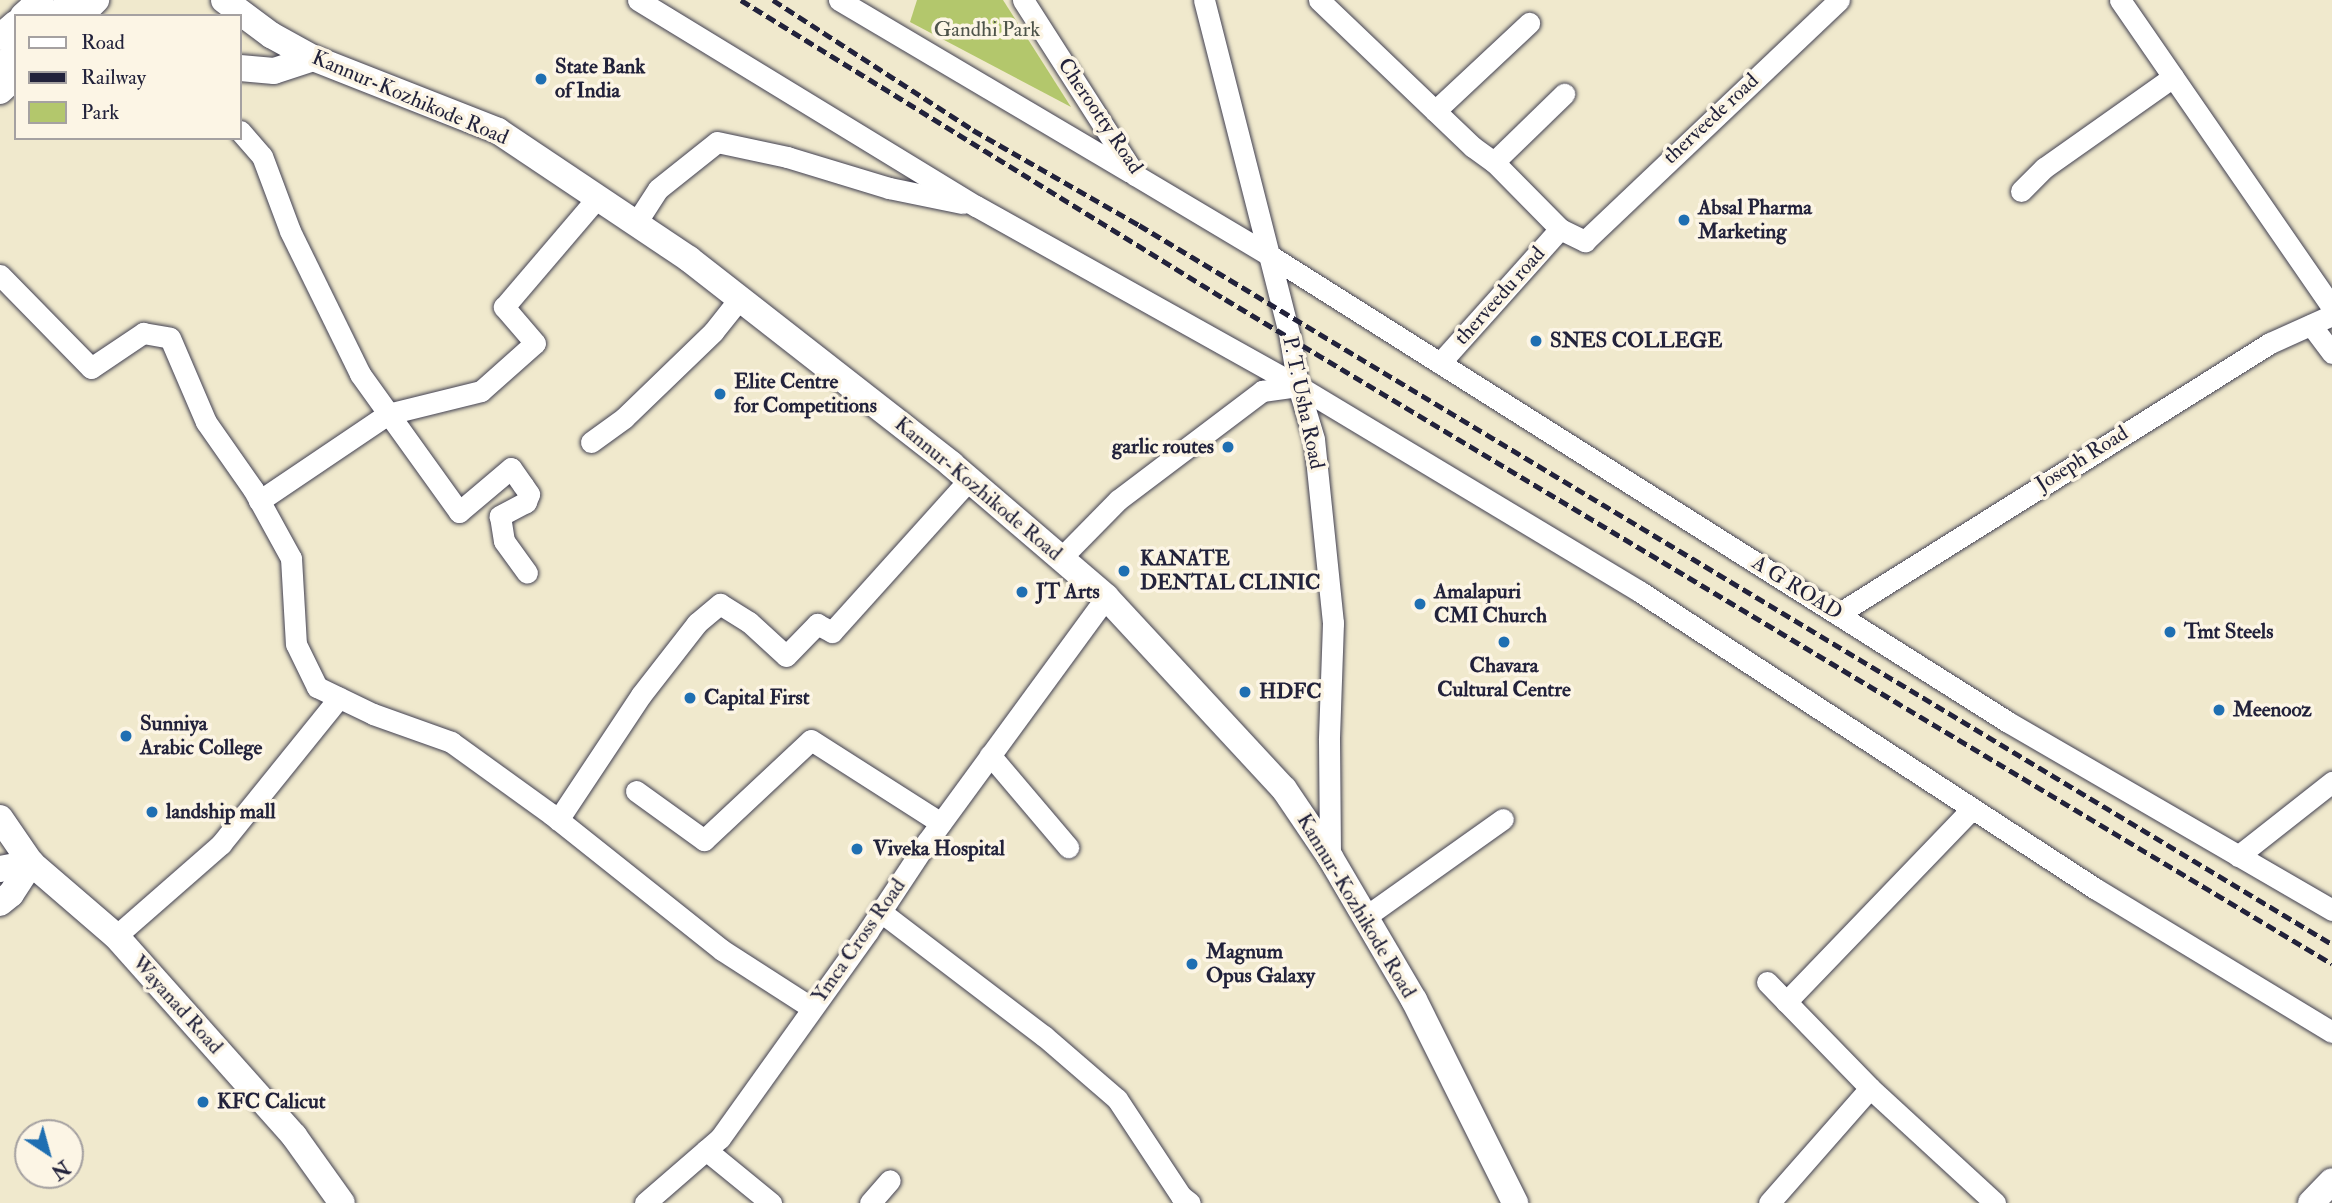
<!DOCTYPE html>
<html>
<head>
<meta charset="utf-8">
<style>
  body { margin:0 }
  #map { position:relative; width:2332px; height:1203px; overflow:hidden; background:#f0e9cd; font-family:"IM FELL Double Pica",serif }
  div>[style] { position:absolute }
  [style*='--x'] { left:calc(var(--x)*1px); top:calc(var(--y)*1px); width:calc(var(--w)*1px); rotate:calc(var(--a)*1deg) }
  .green>* { inset:0; background:#b3c76c }
  .roads { filter:drop-shadow(0 0 2px #414051) drop-shadow(0 0 2px #414051) }
  .minor>* { height:21px; margin:-10.5px; padding:0 10.5px; transform-origin:10.5px; border-radius:10.5px; background:#fff }
  .major>* { height:26px; margin:-13px; padding:0 13px; transform-origin:13px; border-radius:13px; background:#fff }
  .rail>* { height:5px; margin-top:-2.5px; transform-origin:0; background:repeating-linear-gradient(90deg,#22223b 0 10px,transparent 0 15px) }
  .dots>* { width:19px; height:19px; translate:-50% -50%; box-sizing:border-box; border:4px solid #fcf5e5; border-radius:50% }
  span { translate:-50% -50%; white-space:nowrap; text-align:center; line-height:1.15; -webkit-text-stroke:7px #fcf5e5; paint-order:stroke }
  .park-label { font-size:21px; color:#4e544a }
  .poi-label { font-size:21px; color:#22223b; font-weight:700 }
  .left { translate:0 -50%; text-align:left }
  .right { translate:-100% -50%; text-align:right }
  .street-label { font-size:21px; color:#22223b }
  .legend { position:absolute; left:14px; top:14px; width:228px; height:126px; box-sizing:border-box; background:#fcf5e5; border:2px solid #a5a1a1; margin:0; padding:9px 12px; list-style:none; font-size:21px; color:#22223b }
  .legend li { display:flex; align-items:center; gap:14px; height:35px }
  .legend b { width:35px; border:2px solid #a5a1a1 }
  .north { position:absolute; left:14px; top:1119px; width:70px; height:70px; box-sizing:border-box; background:#fcf5e5; border:2px solid #a5a1a1; border-radius:50%; rotate:144deg; font-size:19px; font-weight:700; line-height:28px; text-align:center; color:#22223b }
  .north::after { content:''; display:block; margin:auto; width:24px; height:32px; background:#1f6fb2; clip-path:polygon(50% 0,100% 100%,50% 72%,0 100%) }
</style>
</head>
<body>
<div id="map">
  <div class="green">
    <div style="clip-path:polygon(917px 0,1003px 0,1071px 107px,910px 22px)"></div>
  </div>
  <div class="roads">
    <div class="minor">
      <div style="--x:638;--y:0;--w:396;--a:31.4"></div>
      <div style="--x:976;--y:206;--w:369;--a:29.2"></div>
      <div style="--x:1298;--y:386;--w:398;--a:31"></div>
      <div style="--x:1639;--y:591;--w:546;--a:33.11"></div>
      <div style="--x:2096;--y:889;--w:276;--a:31.2"></div>
      <div style="--x:839;--y:0;--w:338;--a:30.6"></div>
      <div style="--x:1023;--y:0;--w:208;--a:57.4"></div>
      <div style="--x:1135;--y:175;--w:156;--a:30.8"></div>
      <div style="--x:1269;--y:255;--w:874;--a:32.29"></div>
      <div style="--x:2008;--y:722;--w:375;--a:30.1"></div>
      <div style="--x:1204;--y:0;--w:349;--a:75.7"></div>
      <div style="--x:1290;--y:338;--w:49;--a:80.5"></div>
      <div style="--x:1298;--y:386;--w:55;--a:73.2"></div>
      <div style="--x:1314;--y:439;--w:185;--a:84.1"></div>
      <div style="--x:1333;--y:623;--w:117;--a:92"></div>
      <div style="--x:1329;--y:740;--w:117;--a:89.5"></div>
      <div style="--x:1319;--y:0;--w:213;--a:43.7"></div>
      <div style="--x:1473;--y:147;--w:26;--a:36"></div>
      <div style="--x:1494;--y:162;--w:94;--a:45.4"></div>
      <div style="--x:1560;--y:229;--w:28;--a:26"></div>
      <div style="--x:1585;--y:241;--w:350;--a:-43.5"></div>
      <div style="--x:2120;--y:0;--w:373;--a:55.4"></div>
      <div style="--x:1435;--y:111;--w:129;--a:-43.1"></div>
      <div style="--x:240;--y:131;--w:33;--a:49"></div>
      <div style="--x:262;--y:156;--w:80;--a:69.5"></div>
      <div style="--x:290;--y:231;--w:159;--a:63.9"></div>
      <div style="--x:360;--y:374;--w:170;--a:54.3"></div>
      <div style="--x:459;--y:512;--w:68;--a:-40.2"></div>
      <div style="--x:511;--y:468;--w:21;--a:55"></div>
      <div style="--x:523;--y:485;--w:11;--a:56"></div>
      <div style="--x:529;--y:494;--w:9;--a:111"></div>
      <div style="--x:526;--y:502;--w:30;--a:152"></div>
      <div style="--x:500;--y:516;--w:25;--a:81"></div>
      <div style="--x:504;--y:541;--w:39;--a:54"></div>
      <div style="--x:1494;--y:162;--w:98;--a:-44.2"></div>
      <div style="--x:2021;--y:191;--w:33;--a:-45"></div>
      <div style="--x:2044;--y:168;--w:158;--a:-35.2"></div>
      <div style="--x:636;--y:223;--w:40;--a:-57.1"></div>
      <div style="--x:658;--y:189;--w:75;--a:-38.5"></div>
      <div style="--x:717;--y:142;--w:72;--a:12.1"></div>
      <div style="--x:787;--y:157;--w:107;--a:16.9"></div>
      <div style="--x:889;--y:188;--w:75;--a:11.6"></div>
      <div style="--x:0;--y:275;--w:130;--a:45.6"></div>
      <div style="--x:91;--y:368;--w:63;--a:-33.9"></div>
      <div style="--x:143;--y:333;--w:27;--a:10"></div>
      <div style="--x:170;--y:338;--w:91;--a:66.8"></div>
      <div style="--x:206;--y:422;--w:82;--a:55"></div>
      <div style="--x:253;--y:489;--w:79;--a:61.2"></div>
      <div style="--x:291;--y:558;--w:86;--a:86.7"></div>
      <div style="--x:296;--y:644;--w:48;--a:64"></div>
      <div style="--x:317;--y:687;--w:62;--a:25.7"></div>
      <div style="--x:373;--y:714;--w:83;--a:19.7"></div>
      <div style="--x:451;--y:742;--w:123;--a:35.8"></div>
      <div style="--x:551;--y:814;--w:218;--a:38.5"></div>
      <div style="--x:722;--y:950;--w:107;--a:32.8"></div>
      <div style="--x:2311;--y:325;--w:35;--a:53"></div>
      <div style="--x:1440;--y:363;--w:180;--a:-48.2"></div>
      <div style="--x:591;--y:442;--w:41;--a:-36"></div>
      <div style="--x:624;--y:418;--w:124;--a:-44"></div>
      <div style="--x:713;--y:332;--w:43;--a:-51.5"></div>
      <div style="--x:259;--y:501;--w:156;--a:-34"></div>
      <div style="--x:388;--y:414;--w:96;--a:-13.9"></div>
      <div style="--x:481;--y:391;--w:72;--a:-41.6"></div>
      <div style="--x:535;--y:343;--w:48;--a:-130.7"></div>
      <div style="--x:504;--y:307;--w:143;--a:-49.5"></div>
      <div style="--x:1061;--y:558;--w:81;--a:-45.5"></div>
      <div style="--x:1118;--y:500;--w:181;--a:-37.1"></div>
      <div style="--x:1262;--y:391;--w:36;--a:-8"></div>
      <div style="--x:1838;--y:614;--w:510;--a:-32.1"></div>
      <div style="--x:2270;--y:343;--w:68;--a:-24.3"></div>
      <div style="--x:990;--y:755;--w:121;--a:49.7"></div>
      <div style="--x:636;--y:791;--w:84;--a:35.8"></div>
      <div style="--x:704;--y:840;--w:146;--a:-43.1"></div>
      <div style="--x:811;--y:740;--w:154;--a:32.6"></div>
      <div style="--x:558;--y:820;--w:150;--a:-56.4"></div>
      <div style="--x:641;--y:695;--w:91;--a:-52.1"></div>
      <div style="--x:697;--y:623;--w:30;--a:-40"></div>
      <div style="--x:720;--y:604;--w:34;--a:32"></div>
      <div style="--x:749;--y:622;--w:50;--a:42.6"></div>
      <div style="--x:786;--y:656;--w:45;--a:-45.9"></div>
      <div style="--x:817;--y:624;--w:17;--a:28"></div>
      <div style="--x:832;--y:632;--w:205;--a:-48"></div>
      <div style="--x:2238;--y:856;--w:120;--a:-38.2"></div>
      <div style="--x:881;--y:912;--w:205;--a:37.3"></div>
      <div style="--x:1044;--y:1036;--w:96;--a:40.8"></div>
      <div style="--x:1117;--y:1099;--w:116;--a:56.6"></div>
      <div style="--x:1181;--y:1196;--w:11;--a:38"></div>
      <div style="--x:1365;--y:917;--w:169;--a:-35.4"></div>
      <div style="--x:116;--y:936;--w:140;--a:-41.2"></div>
      <div style="--x:221;--y:844;--w:188;--a:-51.1"></div>
      <div style="--x:1767;--y:982;--w:148;--a:45.8"></div>
      <div style="--x:1870;--y:1088;--w:170;--a:42.6"></div>
      <div style="--x:1786;--y:1002;--w:268;--a:-46.1"></div>
      <div style="--x:706;--y:1150;--w:84;--a:39.2"></div>
      <div style="--x:645;--y:1203;--w:99;--a:-40.9"></div>
      <div style="--x:720;--y:1138;--w:254;--a:-54.4"></div>
      <div style="--x:868;--y:931;--w:107;--a:-56.5"></div>
      <div style="--x:927;--y:842;--w:303;--a:-53.8"></div>
      <div style="--x:870;--y:1203;--w:30;--a:-49"></div>
      <div style="--x:1769;--y:1203;--w:153;--a:-48.7"></div>
    </div>
    <div class="major">
      <div style="--x:224;--y:0;--w:59;--a:36.7"></div>
      <div style="--x:271;--y:35;--w:48;--a:28.7"></div>
      <div style="--x:313;--y:58;--w:199;--a:21.5"></div>
      <div style="--x:498;--y:131;--w:230;--a:33.8"></div>
      <div style="--x:689;--y:259;--w:333;--a:38"></div>
      <div style="--x:951;--y:464;--w:204;--a:40.6"></div>
      <div style="--x:1106;--y:597;--w:262;--a:47.2"></div>
      <div style="--x:1284;--y:789;--w:82;--a:55.9"></div>
      <div style="--x:1330;--y:857;--w:166;--a:59.6"></div>
      <div style="--x:1414;--y:1000;--w:227;--a:63.5"></div>
      <div style="--x:23;--y:16;--w:24;--a:-42"></div>
      <div style="--x:56;--y:16;--w:23;--a:-43"></div>
      <div style="--x:80;--y:16;--w:23;--a:-45"></div>
      <div style="--x:0;--y:37;--w:21;--a:-41"></div>
      <div style="--x:0;--y:68;--w:22;--a:-43"></div>
      <div style="--x:240;--y:68;--w:34;--a:5"></div>
      <div style="--x:274;--y:71;--w:41;--a:-18.4"></div>
      <div style="--x:0;--y:91;--w:22;--a:-43"></div>
      <div style="--x:0;--y:818;--w:55;--a:55.4"></div>
      <div style="--x:31;--y:863;--w:112;--a:40.7"></div>
      <div style="--x:116;--y:936;--w:268;--a:48.3"></div>
      <div style="--x:294;--y:1136;--w:82;--a:54.4"></div>
      <div style="--x:0;--y:869;--w:32;--a:-11"></div>
      <div style="--x:0;--y:903;--w:14;--a:-39"></div>
      <div style="--x:11;--y:894;--w:37;--a:-57"></div>
      <div style="--x:2311;--y:1203;--w:30;--a:-46"></div>
    </div>
  </div>
  <div class="rail">
    <div style="--x:741;--y:0;--w:569;--a:31.71"></div>
    <div style="--x:1225;--y:299;--w:1291;--a:30.99"></div>
    <div style="--x:773;--y:0;--w:239;--a:33"></div>
    <div style="--x:973;--y:130;--w:191;--a:29.8"></div>
    <div style="--x:1139;--y:225;--w:1393;--a:31.08"></div>
  </div>
  <div class="dots">
    <div style="left:541px;top:79px;background:#1f6fb2"></div>
    <div style="left:1684px;top:220px;background:#1f6fb2"></div>
    <div style="left:1536px;top:341px;background:#1f6fb2"></div>
    <div style="left:720px;top:394px;background:#1f6fb2"></div>
    <div style="left:1228px;top:447px;background:#1f6fb2"></div>
    <div style="left:1124px;top:571px;background:#1f6fb2"></div>
    <div style="left:1022px;top:592px;background:#1f6fb2"></div>
    <div style="left:1420px;top:604px;background:#1f6fb2"></div>
    <div style="left:2170px;top:632px;background:#1f6fb2"></div>
    <div style="left:1504px;top:642px;background:#1f6fb2"></div>
    <div style="left:1245px;top:692px;background:#1f6fb2"></div>
    <div style="left:690px;top:698px;background:#1f6fb2"></div>
    <div style="left:2219px;top:710px;background:#1f6fb2"></div>
    <div style="left:126px;top:736px;background:#1f6fb2"></div>
    <div style="left:152px;top:812px;background:#1f6fb2"></div>
    <div style="left:857px;top:849px;background:#1f6fb2"></div>
    <div style="left:1192px;top:964px;background:#1f6fb2"></div>
    <div style="left:203px;top:1102px;background:#1f6fb2"></div>
  </div>
  <div class="park-label">
    <span style="left:987px;top:30px">Gandhi Park</span>
  </div>
  <div class="poi-label">
    <span class="left" style="left:555px;top:79px">State Bank<br>of India</span>
    <span class="left" style="left:1698px;top:220px">Absal Pharma<br>Marketing</span>
    <span class="left" style="left:1550px;top:341px">SNES COLLEGE</span>
    <span class="left" style="left:734px;top:394px">Elite Centre<br>for Competitions</span>
    <span class="right" style="left:1214px;top:447px">garlic routes</span>
    <span class="left" style="left:1140px;top:571px">KANATE<br>DENTAL CLINIC</span>
    <span class="left" style="left:1036px;top:592px">JT Arts</span>
    <span class="left" style="left:1434px;top:604px">Amalapuri<br>CMI Church</span>
    <span class="left" style="left:2184px;top:632px">Tmt Steels</span>
    <span style="left:1504px;top:678px">Chavara<br>Cultural Centre</span>
    <span class="left" style="left:1259px;top:692px">HDFC</span>
    <span class="left" style="left:704px;top:698px">Capital First</span>
    <span class="left" style="left:2233px;top:710px">Meenooz</span>
    <span class="left" style="left:140px;top:736px">Sunniya<br>Arabic College</span>
    <span class="left" style="left:166px;top:812px">landship mall</span>
    <span class="left" style="left:873px;top:849px">Viveka Hospital</span>
    <span class="left" style="left:1206px;top:964px">Magnum<br>Opus Galaxy</span>
    <span class="left" style="left:217px;top:1102px">KFC Calicut</span>
  </div>
  <div class="street-label">
    <span style="left:410px;top:98px;rotate:23deg">Kannur-Kozhikode Road</span>
    <span style="left:1100px;top:116px;rotate:56deg">Cherootty Road</span>
    <span style="left:1711px;top:119px;rotate:-43deg">therveede road</span>
    <span style="left:1500px;top:296px;rotate:-48deg">therveedu road</span>
    <span style="left:1303px;top:403px;rotate:78deg">P. T. Usha Road</span>
    <span style="left:2082px;top:459px;rotate:-32deg">Joseph Road</span>
    <span style="left:978px;top:489px;rotate:40deg">Kannur-Kozhikode Road</span>
    <span style="left:1797px;top:588px;rotate:32deg">A G ROAD</span>
    <span style="left:1356px;top:906px;rotate:59deg">Kannur-Kozhikode Road</span>
    <span style="left:859px;top:941px;rotate:-55deg">Ymca Cross Road</span>
    <span style="left:177px;top:1005px;rotate:48deg">Wayanad Road</span>
  </div>
  <ul class="legend">
  <li><b style="height:9px;background:#fff"></b>Road</li>
  <li><b style="height:9px;background:#22223b"></b>Railway</li>
  <li><b style="height:19px;background:#b3c76c"></b>Park</li>
  </ul>
  <div class="north">N</div>
</div>
</body>
</html>
